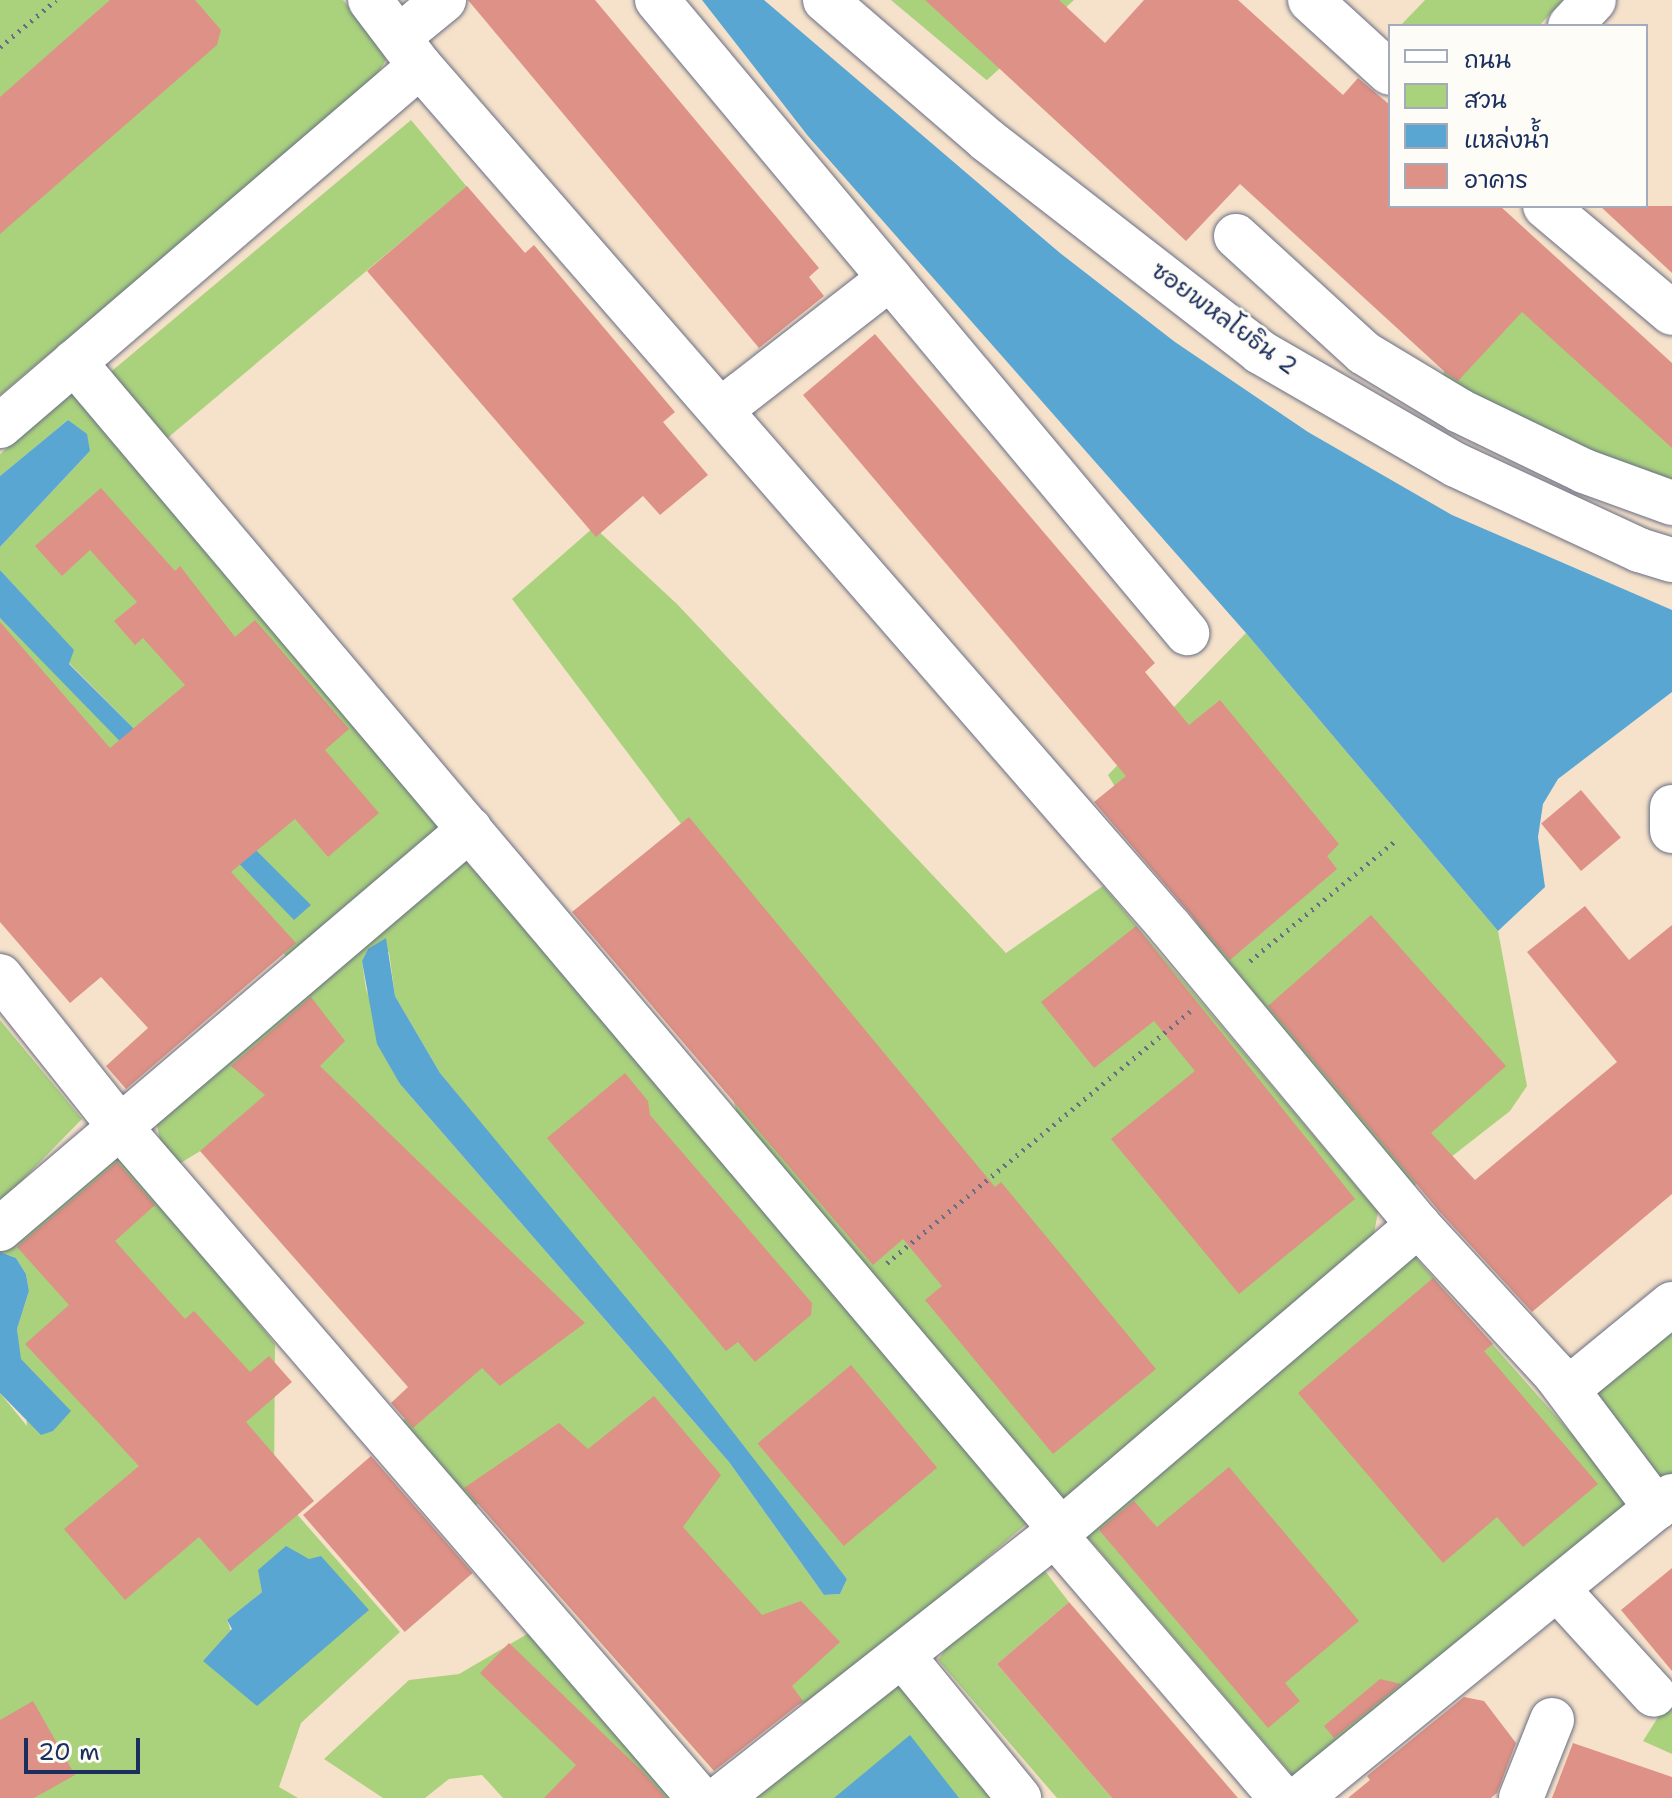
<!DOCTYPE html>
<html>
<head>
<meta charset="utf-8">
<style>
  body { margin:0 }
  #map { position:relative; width:1672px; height:1798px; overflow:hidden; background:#f6e2ca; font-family:"Shantell Sans","Playpen Sans Thai",sans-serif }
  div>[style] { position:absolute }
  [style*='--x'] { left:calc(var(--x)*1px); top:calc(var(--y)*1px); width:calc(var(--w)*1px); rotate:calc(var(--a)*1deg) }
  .green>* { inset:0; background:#aad27d; transform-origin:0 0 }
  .water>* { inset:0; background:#5aa6d2 }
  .pier>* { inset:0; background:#f6e2ca }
  .building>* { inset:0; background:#de9186; transform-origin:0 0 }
  .path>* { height:5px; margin-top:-2.5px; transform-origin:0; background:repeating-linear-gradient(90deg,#686e84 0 2px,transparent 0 8px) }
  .roads { filter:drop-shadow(0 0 2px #686e84) drop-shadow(0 0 2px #686e84) }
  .minor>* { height:44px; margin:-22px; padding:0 22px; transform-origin:22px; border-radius:22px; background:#fff }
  span { translate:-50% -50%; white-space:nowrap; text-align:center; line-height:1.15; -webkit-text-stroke:6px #fdfcf7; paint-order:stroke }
  .street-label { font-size:24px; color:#1b2f5e }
  .legend { position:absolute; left:1388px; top:24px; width:260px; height:184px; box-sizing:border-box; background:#fdfcf7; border:2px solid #a3aaba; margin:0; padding:10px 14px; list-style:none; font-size:24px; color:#1b2f5e }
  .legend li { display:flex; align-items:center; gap:16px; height:40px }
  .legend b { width:40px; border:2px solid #a3aaba }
  .scale { position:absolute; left:24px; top:1738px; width:116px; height:36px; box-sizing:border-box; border:4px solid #1b2f5e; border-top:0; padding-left:10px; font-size:24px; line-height:28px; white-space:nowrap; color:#1b2f5e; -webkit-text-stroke:6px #fdfcf7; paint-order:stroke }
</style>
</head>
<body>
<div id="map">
  <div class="green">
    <div style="clip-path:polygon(0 0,343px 0,389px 55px,370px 86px,0 395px)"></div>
    <div style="clip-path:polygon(891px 0,1074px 0,986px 81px)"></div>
    <div style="clip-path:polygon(1425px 0,1563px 0,1539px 26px,1400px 26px)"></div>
    <div style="left:411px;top:120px;width:87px;height:394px;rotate:50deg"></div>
    <div style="clip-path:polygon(1501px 287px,1672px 447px,1672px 485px,1641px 478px,1436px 384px)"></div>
    <div style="clip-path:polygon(71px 392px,438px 827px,288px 958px,0 654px,0 618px,89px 707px,310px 906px,69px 663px,73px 650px,0 570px,0 547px,90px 451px,68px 420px,0 476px,0 454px)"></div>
    <div style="clip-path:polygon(594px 527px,677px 604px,1006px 953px,1103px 886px,1378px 1212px,1373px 1239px,1083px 1500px,1052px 1496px,738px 1117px,719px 1048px,724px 881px,512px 599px)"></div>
    <div style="clip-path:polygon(1246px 633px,1498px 931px,1527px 1086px,1510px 1111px,1414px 1186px,1233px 984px,1108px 775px)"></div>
    <div style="clip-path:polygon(evenodd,464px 860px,540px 938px,1032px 1519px,831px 1692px,798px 1705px,563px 1441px,475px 1506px,394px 1428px,475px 1358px,261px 1114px,179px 1164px,161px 1146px,155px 1115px,464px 860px,368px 949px,389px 952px,395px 996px,440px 1073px,847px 1579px,840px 1594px,824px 1595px,729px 1462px,400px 1084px,366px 989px,362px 961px,368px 949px)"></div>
    <div style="clip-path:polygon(0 1020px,82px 1119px,0 1203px)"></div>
    <div style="clip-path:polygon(evenodd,115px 1143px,275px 1344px,274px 1488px,400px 1632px,301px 1723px,279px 1787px,298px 1798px,0 1798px,0 1393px,27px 1426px,17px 1329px,29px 1291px,26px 1274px,16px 1258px,0 1252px,0 1242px,115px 1143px,262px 1592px,257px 1706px,227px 1620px,262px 1592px)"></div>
    <div style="clip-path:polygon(1403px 1253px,1415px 1257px,1632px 1502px,1293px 1776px,1084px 1533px)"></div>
    <div style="clip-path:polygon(1672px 1331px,1672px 1477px,1658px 1480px,1599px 1406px,1598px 1393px)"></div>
    <div style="clip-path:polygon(1038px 1562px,1069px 1602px,997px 1664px,1112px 1798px,1057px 1798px,938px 1660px,955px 1635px)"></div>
    <div style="clip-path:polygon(529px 1633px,677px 1798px,503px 1798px,482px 1775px,449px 1779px,425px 1798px,383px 1798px,324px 1759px,409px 1680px,459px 1674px)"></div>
    <div style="clip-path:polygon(898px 1679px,996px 1798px,749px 1798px)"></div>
    <div style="clip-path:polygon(1672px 1695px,1672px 1754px,1643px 1741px)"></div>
  </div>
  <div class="water">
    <div style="clip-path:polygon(702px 0,891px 0,1274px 327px,1672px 523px,1672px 692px,1558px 779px,1543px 804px,1538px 837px,1545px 887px,1498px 931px,1246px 633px,808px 136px)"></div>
    <div style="clip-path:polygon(68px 420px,87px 434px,90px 451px,0 547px,0 476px)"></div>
    <div style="clip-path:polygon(0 570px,74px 650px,69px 664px,311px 905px,294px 920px,0 618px)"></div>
    <div style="clip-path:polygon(386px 938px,395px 996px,440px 1073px,671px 1352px,847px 1579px,840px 1594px,824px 1595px,729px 1462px,400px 1084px,377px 1044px,362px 961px,368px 949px)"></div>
    <div style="clip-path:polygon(0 1252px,16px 1258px,26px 1274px,29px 1291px,17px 1329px,21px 1359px,71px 1411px,53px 1431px,41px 1435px,0 1393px)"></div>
    <div style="clip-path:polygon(286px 1546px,309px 1559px,321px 1556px,369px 1610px,257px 1706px,203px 1661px,232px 1629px,227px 1620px,262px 1592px,258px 1570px)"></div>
    <div style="clip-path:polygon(910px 1735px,959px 1798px,834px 1798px)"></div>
  </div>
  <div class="pier">
    <div style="clip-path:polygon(764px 0,891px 0,1277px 324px,1672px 524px,1672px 610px,1452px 515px,1308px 432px,1175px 342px,1060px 253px)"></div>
  </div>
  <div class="building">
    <div style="clip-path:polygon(110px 0,195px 0,221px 30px,217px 45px,0 234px,0 97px)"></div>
    <div style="clip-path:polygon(468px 0,595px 0,819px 268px,809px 277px,824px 296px,759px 348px)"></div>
    <div style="clip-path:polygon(925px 0,1059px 0,1105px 43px,1144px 0,1238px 0,1343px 95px,1358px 78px,1390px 105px,1390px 206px,1500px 206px,1672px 363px,1672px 448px,1522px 312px,1458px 381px,1446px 373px,1240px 184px,1186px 241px)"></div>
    <div style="clip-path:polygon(467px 186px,525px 253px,534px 245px,675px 412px,663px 422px,708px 475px,660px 515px,643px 496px,596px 537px,367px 271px)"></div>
    <div style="clip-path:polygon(1600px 206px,1672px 206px,1672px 273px)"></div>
    <div style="clip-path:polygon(875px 334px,1155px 663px,1145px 672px,1189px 725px,1220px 700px,1339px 844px,1327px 856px,1337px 869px,1230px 960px,1094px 802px,1126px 776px,803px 395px)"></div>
    <div style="clip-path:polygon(101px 488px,175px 571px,180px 566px,235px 637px,255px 620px,349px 729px,325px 750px,379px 813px,328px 857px,295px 819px,231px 872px,296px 943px,126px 1089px,106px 1066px,148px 1028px,101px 977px,70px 1003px,0 922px,0 622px,110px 748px,185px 685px,143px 638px,135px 645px,114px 621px,137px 602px,90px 550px,62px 576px,35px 546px)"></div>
    <div style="left:1581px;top:790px;width:62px;height:52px;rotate:50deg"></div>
    <div style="clip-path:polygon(689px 817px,995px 1187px,1001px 1182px,1156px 1369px,1053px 1454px,925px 1300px,942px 1286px,903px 1239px,873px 1265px,572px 912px)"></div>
    <div style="clip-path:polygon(1585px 906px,1629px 960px,1672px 925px,1672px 1194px,1532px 1312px,1439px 1211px,1268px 1006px,1371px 915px,1506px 1066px,1431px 1133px,1475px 1180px,1617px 1062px,1527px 952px)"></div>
    <div style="clip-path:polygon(1136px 926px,1355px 1199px,1239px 1294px,1111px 1139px,1195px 1071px,1154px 1021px,1094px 1068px,1041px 1002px)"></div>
    <div style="clip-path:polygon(311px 997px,345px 1041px,320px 1066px,585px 1323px,500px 1386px,482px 1368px,413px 1428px,391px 1403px,408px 1387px,200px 1151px,265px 1095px,231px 1066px)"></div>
    <div style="clip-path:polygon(625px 1073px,648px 1101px,650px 1115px,812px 1303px,811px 1315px,755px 1362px,738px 1342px,726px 1351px,547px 1138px)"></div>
    <div style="clip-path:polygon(117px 1162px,155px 1205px,115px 1241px,185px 1319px,194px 1311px,250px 1372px,269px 1356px,292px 1382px,246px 1422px,314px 1501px,230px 1572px,199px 1537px,125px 1600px,64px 1529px,139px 1466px,25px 1344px,69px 1305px,17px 1247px)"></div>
    <div style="clip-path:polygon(1433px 1278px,1493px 1344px,1484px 1351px,1598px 1484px,1523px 1547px,1497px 1517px,1443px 1563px,1298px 1393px)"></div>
    <div style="left:851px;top:1365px;width:134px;height:122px;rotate:50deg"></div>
    <div style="clip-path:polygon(654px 1396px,721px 1475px,683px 1527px,762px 1615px,801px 1601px,840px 1642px,792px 1686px,803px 1701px,714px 1771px,464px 1488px,559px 1423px,588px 1449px)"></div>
    <div style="left:371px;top:1456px;width:155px;height:90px;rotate:49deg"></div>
    <div style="clip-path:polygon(1229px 1467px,1359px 1621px,1285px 1683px,1300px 1701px,1268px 1728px,1099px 1530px,1134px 1501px,1157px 1527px)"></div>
    <div style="clip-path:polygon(1672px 1568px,1672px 1671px,1621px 1610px)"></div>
    <div style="clip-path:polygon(1069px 1602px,1238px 1798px,1112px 1798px,997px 1664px)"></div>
    <div style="clip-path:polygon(509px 1643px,643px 1772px,666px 1798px,544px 1798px,576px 1765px,480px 1673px)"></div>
    <div style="clip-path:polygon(1380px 1679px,1401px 1684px,1334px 1738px,1324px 1726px)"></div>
    <div style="clip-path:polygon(1464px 1697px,1484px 1701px,1516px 1743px,1497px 1793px,1491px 1798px,1348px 1798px,1370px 1780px,1367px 1776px)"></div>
    <div style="clip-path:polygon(33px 1701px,75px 1775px,34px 1798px,0 1798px,0 1720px)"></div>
    <div style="clip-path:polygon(1573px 1743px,1672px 1777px,1672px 1798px,1552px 1798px)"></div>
  </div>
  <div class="path">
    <div style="--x:0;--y:47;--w:73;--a:-40"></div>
    <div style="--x:1250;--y:961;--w:187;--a:-39.6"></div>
    <div style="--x:887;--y:1263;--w:394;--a:-39.7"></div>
  </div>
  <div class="roads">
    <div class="minor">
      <div style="--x:370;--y:0;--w:83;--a:52.9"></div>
      <div style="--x:420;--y:66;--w:1142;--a:48.94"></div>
      <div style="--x:1170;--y:927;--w:388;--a:50.2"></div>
      <div style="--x:1418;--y:1225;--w:202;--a:47.4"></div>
      <div style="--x:1555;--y:1374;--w:168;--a:53"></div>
      <div style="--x:1656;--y:1508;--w:20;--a:-37"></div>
      <div style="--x:657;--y:0;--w:826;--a:50.06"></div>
      <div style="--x:825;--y:0;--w:214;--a:40.8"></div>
      <div style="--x:987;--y:140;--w:346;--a:37.8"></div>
      <div style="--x:1260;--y:352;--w:226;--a:30"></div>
      <div style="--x:1456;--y:465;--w:202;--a:24.9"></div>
      <div style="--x:1639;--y:550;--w:34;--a:17"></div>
      <div style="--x:1310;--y:0;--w:108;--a:42.4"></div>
      <div style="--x:1570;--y:26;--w:35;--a:-47"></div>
      <div style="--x:400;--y:36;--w:57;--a:-39.3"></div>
      <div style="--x:1545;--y:206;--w:166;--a:40.1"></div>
      <div style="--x:1236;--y:236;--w:173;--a:42.4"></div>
      <div style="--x:1364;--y:353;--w:112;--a:31.1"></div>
      <div style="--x:1460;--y:411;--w:138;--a:25.8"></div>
      <div style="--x:1584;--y:471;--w:94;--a:20"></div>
      <div style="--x:74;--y:362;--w:1529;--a:49.8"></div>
      <div style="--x:722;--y:409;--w:213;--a:-37.9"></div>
      <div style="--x:0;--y:426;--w:553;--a:-40.6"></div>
      <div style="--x:1672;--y:807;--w:24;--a:90"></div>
      <div style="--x:0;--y:976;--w:193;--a:51.5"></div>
      <div style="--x:120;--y:1127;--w:886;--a:49.21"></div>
      <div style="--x:0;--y:1229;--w:617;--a:-40.4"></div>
      <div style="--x:1568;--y:1389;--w:134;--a:-39.3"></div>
      <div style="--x:1055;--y:1535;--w:347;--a:49.3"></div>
      <div style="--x:1560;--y:1592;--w:139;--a:47.6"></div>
      <div style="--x:902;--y:1655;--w:185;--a:50.7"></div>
      <div style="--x:720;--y:1798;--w:434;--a:-38.2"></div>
      <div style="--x:1061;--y:1530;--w:470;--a:-40.5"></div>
      <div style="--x:1300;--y:1798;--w:459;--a:-39.2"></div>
      <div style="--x:1521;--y:1798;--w:84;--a:-68.3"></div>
    </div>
  </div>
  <div class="street-label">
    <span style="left:1224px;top:319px;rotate:36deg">ซอยพหลโยธิน 2</span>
  </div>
  <ul class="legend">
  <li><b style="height:10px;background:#fff"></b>ถนน</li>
  <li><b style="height:22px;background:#aad27d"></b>สวน</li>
  <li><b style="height:22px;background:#5aa6d2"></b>แหล่งน้ำ</li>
  <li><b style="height:22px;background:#de9186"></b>อาคาร</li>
  </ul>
  <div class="scale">20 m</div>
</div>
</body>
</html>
